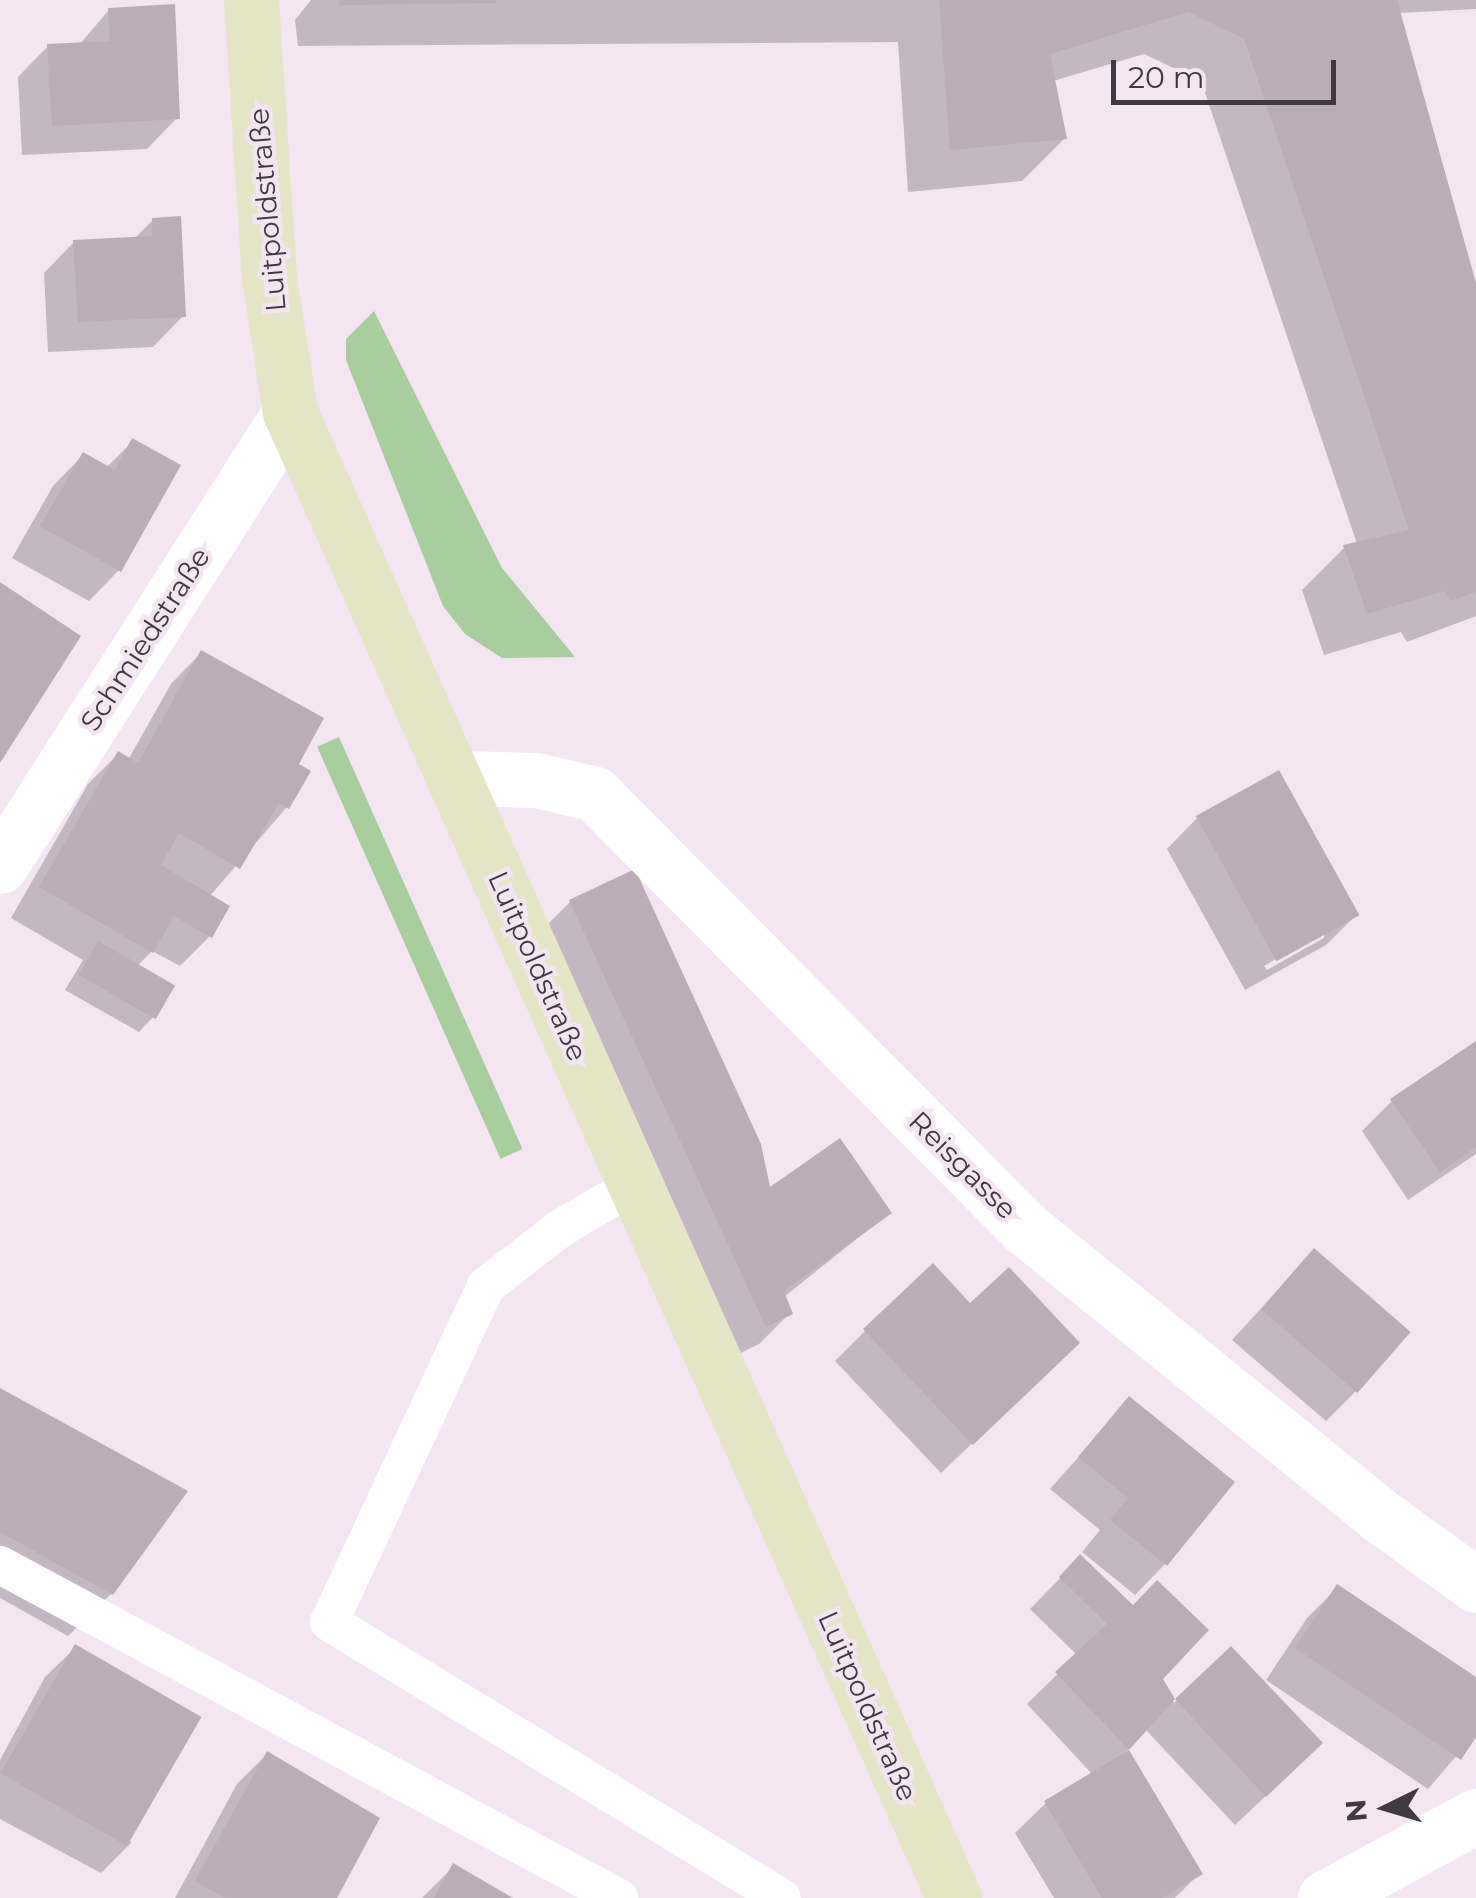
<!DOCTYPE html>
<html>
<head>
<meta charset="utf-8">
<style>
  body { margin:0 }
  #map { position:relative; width:1476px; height:1898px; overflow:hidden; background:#f4e5f2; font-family:Montserrat,sans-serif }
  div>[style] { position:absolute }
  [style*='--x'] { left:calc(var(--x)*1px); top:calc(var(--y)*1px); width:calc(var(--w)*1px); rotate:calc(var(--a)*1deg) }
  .green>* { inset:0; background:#a9ce9d; transform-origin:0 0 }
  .shadow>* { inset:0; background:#0003 }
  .building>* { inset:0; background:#bbadb8; transform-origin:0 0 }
  .service>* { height:38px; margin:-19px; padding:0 19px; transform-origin:19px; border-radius:19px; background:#fff }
  .minor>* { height:55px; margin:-27.5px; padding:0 27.5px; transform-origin:27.5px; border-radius:27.5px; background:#fff }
  .secondary>* { height:55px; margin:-27.5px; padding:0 27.5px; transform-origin:27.5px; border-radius:27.5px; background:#e4e6c6 }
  span { translate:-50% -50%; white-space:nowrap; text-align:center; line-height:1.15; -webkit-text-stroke:9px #f4e5f2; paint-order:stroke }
  .street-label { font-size:28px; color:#403a40 }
  .north { position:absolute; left:1336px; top:1758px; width:100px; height:100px; -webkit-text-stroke:8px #f4e5f2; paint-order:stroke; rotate:265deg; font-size:28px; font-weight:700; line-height:40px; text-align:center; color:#403a40 }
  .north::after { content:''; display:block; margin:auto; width:35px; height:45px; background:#403a40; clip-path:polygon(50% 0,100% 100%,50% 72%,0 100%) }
  .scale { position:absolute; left:1111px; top:60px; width:225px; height:45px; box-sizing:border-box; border:5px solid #403a40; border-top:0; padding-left:12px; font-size:30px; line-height:35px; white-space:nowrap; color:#403a40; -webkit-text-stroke:8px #f4e5f2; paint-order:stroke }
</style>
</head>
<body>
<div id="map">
  <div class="green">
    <div style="clip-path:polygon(374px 311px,502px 568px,575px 657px,502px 658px,465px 634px,443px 606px,346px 360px,346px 339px)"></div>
    <div style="left:339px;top:737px;width:451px;height:24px;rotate:66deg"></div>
  </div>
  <div class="shadow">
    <div style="clip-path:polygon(311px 0,1476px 0,1476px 9px,1398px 13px,1476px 292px,1476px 616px,1407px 642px,1401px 632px,1324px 655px,1302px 590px,1344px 548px,1357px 544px,1201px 81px,1144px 54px,1053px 81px,1065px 138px,1022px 181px,908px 192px,898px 42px,298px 46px,295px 20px)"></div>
    <div style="clip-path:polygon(109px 10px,177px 118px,147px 149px,22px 155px,18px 77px,48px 46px,79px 45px)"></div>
    <div style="clip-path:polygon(153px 220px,183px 316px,153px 347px,48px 352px,44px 273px,74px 242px,134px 239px)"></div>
    <div style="clip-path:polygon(133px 441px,119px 570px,89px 601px,12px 558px,53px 486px,83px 455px,106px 468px)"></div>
    <div style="clip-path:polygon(201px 653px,296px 765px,287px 807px,209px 897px,210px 936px,180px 966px,152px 951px,137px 966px,154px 1016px,139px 1032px,65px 990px,83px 960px,11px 918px,88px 784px,118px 754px,128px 760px,171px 684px)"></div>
    <div style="clip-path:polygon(evenodd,1197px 818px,1356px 915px,1326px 945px,1245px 990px,1167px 849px,1197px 818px,1324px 932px,1324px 938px,1267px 970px,1264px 966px,1324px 932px)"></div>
    <div style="clip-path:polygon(570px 902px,768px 1191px,889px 1213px,784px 1297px,790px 1313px,759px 1344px,735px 1356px,540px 932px)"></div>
    <div style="clip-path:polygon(1476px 1044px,1476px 1154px,1408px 1200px,1362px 1131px,1392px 1101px)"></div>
    <div style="clip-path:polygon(1314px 1251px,1356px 1391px,1326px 1421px,1232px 1340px)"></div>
    <div style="clip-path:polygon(970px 1307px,1046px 1373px,941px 1473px,835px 1361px,865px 1331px)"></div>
    <div style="clip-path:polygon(0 1391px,111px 1594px,68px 1636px,0 1598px)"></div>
    <div style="clip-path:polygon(1130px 1399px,1165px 1564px,1135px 1595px,1082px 1552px,1100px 1530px,1050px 1489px)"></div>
    <div style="clip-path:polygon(1080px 1558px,1174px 1703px,1231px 1649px,1290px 1773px,1235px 1825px,1145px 1729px,1127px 1751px,1200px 1873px,1175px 1898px,1054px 1898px,1015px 1833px,1046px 1803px,1093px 1775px,1027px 1704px,1077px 1655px,1030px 1609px)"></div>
    <div style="clip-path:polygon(1338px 1587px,1476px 1680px,1476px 1733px,1428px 1789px,1266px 1680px,1307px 1618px)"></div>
    <div style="clip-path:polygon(76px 1647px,131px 1843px,101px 1873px,0 1819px,0 1760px,45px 1677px)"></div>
    <div style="clip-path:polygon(267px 1754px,334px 1898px,175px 1898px,237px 1784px)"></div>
    <div style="clip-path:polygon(454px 1866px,509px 1898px,422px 1898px)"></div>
  </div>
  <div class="building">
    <div style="clip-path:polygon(339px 0,496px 0,496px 3px,340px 5px)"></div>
    <div style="clip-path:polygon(939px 0,1397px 0,1476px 283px,1476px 592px,1450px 601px,1444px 591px,1367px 614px,1343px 545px,1409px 530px,1244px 39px,1188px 12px,1050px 54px,1067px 139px,950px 150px)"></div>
    <div style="clip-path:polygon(175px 4px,180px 119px,52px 126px,47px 44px,110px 41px,108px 8px)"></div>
    <div style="clip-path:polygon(181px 216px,186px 317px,78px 322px,73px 240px,152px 236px,152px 218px)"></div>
    <div style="clip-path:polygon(132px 438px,181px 465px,121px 572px,40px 526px,83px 452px,115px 470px)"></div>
    <div style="clip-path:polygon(0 582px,81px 636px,0 763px)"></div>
    <div style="clip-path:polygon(201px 650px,324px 718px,299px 764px,311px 771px,289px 809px,279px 803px,240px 869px,179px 833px,161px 865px,230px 906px,212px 938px,174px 916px,153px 953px,39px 887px,118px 751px,138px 763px)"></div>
    <div style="left:1279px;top:770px;width:166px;height:95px;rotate:61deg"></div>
    <div style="clip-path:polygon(635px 869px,761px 1144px,770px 1187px,840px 1138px,892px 1213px,784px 1291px,793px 1314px,766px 1327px,569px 900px)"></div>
    <div style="left:98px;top:941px;width:89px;height:39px;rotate:30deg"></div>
    <div style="clip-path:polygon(1476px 1041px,1476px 1147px,1440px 1172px,1390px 1099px)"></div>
    <div style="left:1314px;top:1248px;width:128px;height:81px;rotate:41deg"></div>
    <div style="clip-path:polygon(933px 1263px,970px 1303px,1009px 1267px,1080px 1343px,973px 1445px,863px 1329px)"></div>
    <div style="clip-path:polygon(0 1388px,188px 1491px,113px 1595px,0 1532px)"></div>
    <div style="clip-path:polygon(1129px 1396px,1235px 1482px,1167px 1566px,1110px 1520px,1128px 1498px,1078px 1457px)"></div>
    <div style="clip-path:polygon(1080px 1554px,1133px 1605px,1157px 1580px,1209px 1630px,1163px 1679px,1175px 1699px,1231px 1646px,1323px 1743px,1266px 1797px,1175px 1699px,1129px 1750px,1203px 1874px,1162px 1898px,1102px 1898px,1044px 1801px,1129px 1750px,1055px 1672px,1107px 1624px,1059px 1577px)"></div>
    <div style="clip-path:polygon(1337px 1584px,1476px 1677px,1476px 1737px,1461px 1760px,1295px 1648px)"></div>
    <div style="left:75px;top:1644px;width:146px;height:149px;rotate:30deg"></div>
    <div style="clip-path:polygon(267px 1751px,380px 1818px,337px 1898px,225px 1898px,195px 1881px)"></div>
    <div style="clip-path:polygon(453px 1863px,513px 1898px,434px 1898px)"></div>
  </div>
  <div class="service">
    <div style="--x:634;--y:1185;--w:85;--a:149.5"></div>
    <div style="--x:561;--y:1228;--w:95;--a:142.3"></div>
    <div style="--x:486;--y:1286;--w:371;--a:115"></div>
    <div style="--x:329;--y:1622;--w:530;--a:31.35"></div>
    <div style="--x:0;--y:1565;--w:703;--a:28.28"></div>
  </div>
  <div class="minor">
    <div style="--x:456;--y:778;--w:80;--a:1.4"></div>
    <div style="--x:536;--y:780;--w:61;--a:13.3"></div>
    <div style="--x:595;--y:794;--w:611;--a:45.27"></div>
    <div style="--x:1025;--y:1228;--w:464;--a:39"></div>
    <div style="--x:1386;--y:1520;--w:111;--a:35.8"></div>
    <div style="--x:0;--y:866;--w:539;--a:-57.43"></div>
    <div style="--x:1325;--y:1898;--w:172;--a:-28.5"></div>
  </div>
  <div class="secondary">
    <div style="--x:251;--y:0;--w:278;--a:86.3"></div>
    <div style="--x:269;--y:277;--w:137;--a:81.2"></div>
    <div style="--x:290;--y:412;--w:1628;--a:65.92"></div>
  </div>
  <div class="street-label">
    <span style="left:267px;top:210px;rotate:-95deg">Luitpoldstraße</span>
    <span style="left:145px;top:639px;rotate:-57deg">Schmiedstraße</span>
    <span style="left:538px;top:966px;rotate:66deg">Luitpoldstraße</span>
    <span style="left:963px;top:1165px;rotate:45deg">Reisgasse</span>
    <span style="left:868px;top:1706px;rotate:66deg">Luitpoldstraße</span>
  </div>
  <div class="north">N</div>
  <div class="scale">20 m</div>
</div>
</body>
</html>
